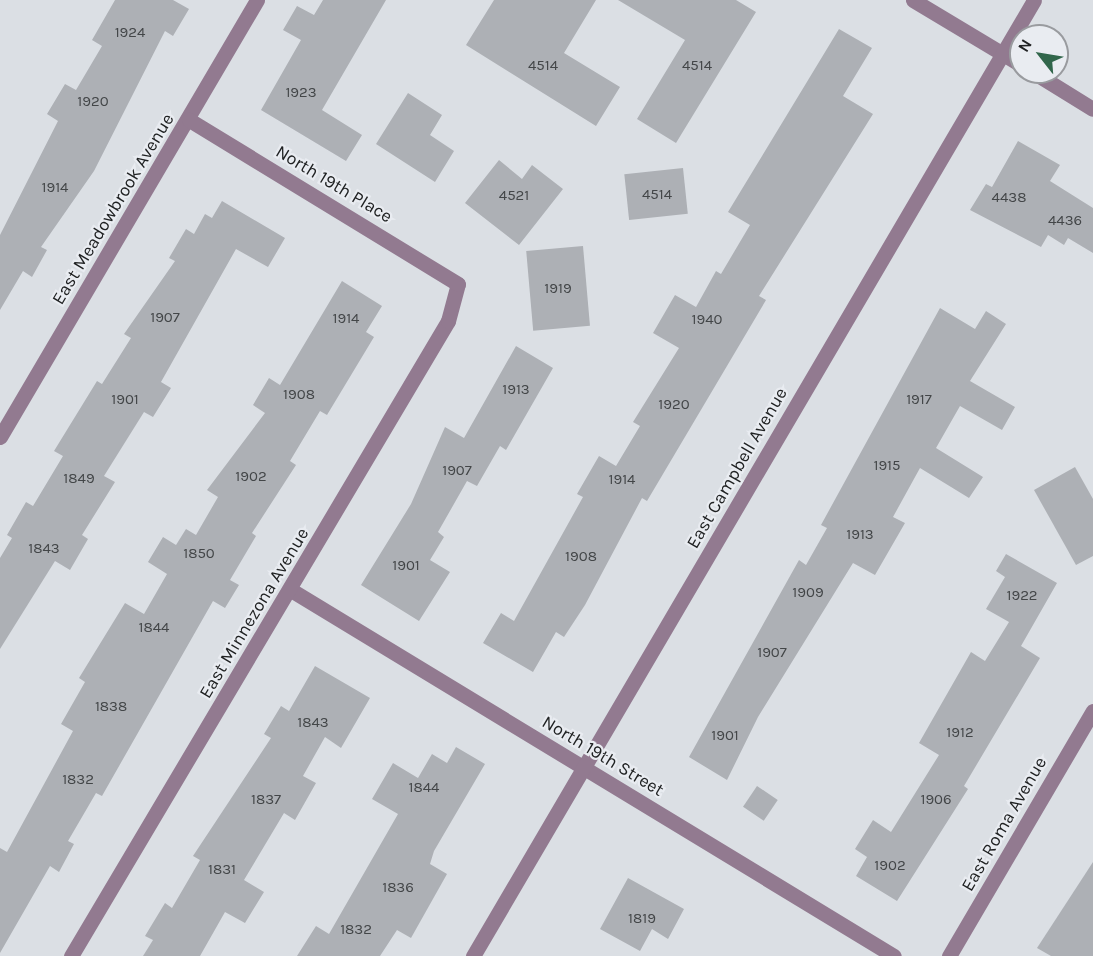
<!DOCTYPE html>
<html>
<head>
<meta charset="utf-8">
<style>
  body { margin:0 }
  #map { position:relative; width:1093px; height:956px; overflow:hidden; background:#dbdfe4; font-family:Karla,sans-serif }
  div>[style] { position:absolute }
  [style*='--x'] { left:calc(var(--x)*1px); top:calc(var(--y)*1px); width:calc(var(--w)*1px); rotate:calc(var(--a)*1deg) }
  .building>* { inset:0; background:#adb0b5; transform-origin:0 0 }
  .minor>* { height:15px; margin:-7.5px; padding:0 7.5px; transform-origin:7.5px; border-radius:7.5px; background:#927a90 }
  span { translate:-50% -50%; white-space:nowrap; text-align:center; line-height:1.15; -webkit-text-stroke:4.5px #e9ecf1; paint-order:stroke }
  .number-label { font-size:15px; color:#434648 }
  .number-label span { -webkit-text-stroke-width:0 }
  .street-label { font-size:18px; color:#202223 }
  .north { position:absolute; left:1009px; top:24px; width:60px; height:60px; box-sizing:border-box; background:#e9ecf1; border:2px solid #999b9f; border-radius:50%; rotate:301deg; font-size:16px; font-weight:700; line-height:24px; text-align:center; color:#202223 }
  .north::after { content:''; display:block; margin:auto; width:21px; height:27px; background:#31664b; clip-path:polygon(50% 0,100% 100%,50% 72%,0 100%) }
</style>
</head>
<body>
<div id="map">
  <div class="building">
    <div style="clip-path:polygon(115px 0,173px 0,189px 9px,173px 36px,165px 31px,94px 171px,41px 247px,47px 250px,32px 277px,23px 271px,0 310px,0 235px,58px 121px,47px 114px,65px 84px,76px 90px,102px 46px,92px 40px)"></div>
    <div style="clip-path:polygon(323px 0,386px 0,322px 110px,362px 135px,346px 161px,261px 110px,301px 40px,283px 30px,297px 6px,314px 15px)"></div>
    <div style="clip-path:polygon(494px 0,596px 0,564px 53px,620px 87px,596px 126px,466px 45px)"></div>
    <div style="clip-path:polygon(618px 0,736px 0,756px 12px,676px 143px,637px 119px,685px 40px)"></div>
    <div style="clip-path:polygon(839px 29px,872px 48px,843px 96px,873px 114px,759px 296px,766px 300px,647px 501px,642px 498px,585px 605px,564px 637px,556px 632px,533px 672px,483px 643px,501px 613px,514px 621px,583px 497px,577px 494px,599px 456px,616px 466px,640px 426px,633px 422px,679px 348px,653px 333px,675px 295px,696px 307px,716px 271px,721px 274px,750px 225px,728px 212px)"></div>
    <div style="clip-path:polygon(408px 93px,442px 115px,430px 135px,454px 151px,435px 182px,376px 144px)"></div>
    <div style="clip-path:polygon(1018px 141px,1060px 165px,1050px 181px,1093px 208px,1093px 253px,1068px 238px,1064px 245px,1048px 235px,1041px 247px,970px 210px,986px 184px,992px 187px)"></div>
    <div style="clip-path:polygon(499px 160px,522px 179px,532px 165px,563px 189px,519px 245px,465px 203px)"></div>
    <div style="left:683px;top:168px;width:46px;height:59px;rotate:84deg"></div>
    <div style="clip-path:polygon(222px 201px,285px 238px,268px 267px,236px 249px,161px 382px,171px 388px,153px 417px,144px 412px,104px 476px,115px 482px,82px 535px,88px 539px,70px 570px,55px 561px,0 649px,0 558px,12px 538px,7px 535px,26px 502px,33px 506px,63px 456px,54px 451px,97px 381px,102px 384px,131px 338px,124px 334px,175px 261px,169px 258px,186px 229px,194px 234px,205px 214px,212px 218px)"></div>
    <div style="left:583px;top:246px;width:80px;height:57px;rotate:85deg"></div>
    <div style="clip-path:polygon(342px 281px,382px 306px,366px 332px,374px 337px,327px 415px,320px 411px,290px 461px,296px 465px,252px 533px,256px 536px,230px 580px,239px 585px,225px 608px,213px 601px,102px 796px,96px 793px,68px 841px,74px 844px,59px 872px,50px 866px,0 953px,0 848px,7px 852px,73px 731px,61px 724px,85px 682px,79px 678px,125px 603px,144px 614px,167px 574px,148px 562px,163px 537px,176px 545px,186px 529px,196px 535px,218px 497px,207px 490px,265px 413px,253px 405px,269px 378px,280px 385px)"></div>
    <div style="clip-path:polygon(940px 308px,975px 329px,986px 311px,1006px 324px,970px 381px,1015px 407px,1002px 430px,960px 406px,936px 448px,983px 477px,969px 498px,920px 468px,893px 517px,905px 523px,875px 575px,853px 563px,758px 717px,727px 780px,689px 757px,799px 560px,806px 565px,827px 528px,821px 525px)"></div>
    <div style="clip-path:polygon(516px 346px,553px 368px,506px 450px,500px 446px,477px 486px,467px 481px,438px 532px,444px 537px,430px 560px,450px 572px,419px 621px,361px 585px,411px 504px,445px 427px,464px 438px)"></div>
    <div style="clip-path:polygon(1075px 467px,1093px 499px,1093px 556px,1076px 565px,1034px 490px)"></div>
    <div style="clip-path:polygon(1006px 554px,1057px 583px,1021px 646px,1040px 658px,964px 786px,968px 789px,897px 901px,856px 876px,867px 857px,855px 849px,873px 820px,891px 832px,939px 755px,919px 743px,971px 652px,985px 661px,1009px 622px,986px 609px,1005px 577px,996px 571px)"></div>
    <div style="clip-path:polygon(315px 666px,370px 698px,341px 748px,325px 737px,303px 776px,316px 783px,295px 820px,284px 813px,244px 880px,264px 892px,245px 923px,225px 912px,200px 956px,143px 956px,153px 940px,145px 936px,165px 903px,172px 908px,200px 860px,193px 856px,271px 738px,264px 734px,281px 706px,289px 711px)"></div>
    <div style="clip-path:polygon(456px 747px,485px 764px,434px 851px,430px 864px,447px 874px,411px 938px,397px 930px,380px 956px,297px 956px,316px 926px,329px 934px,398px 814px,372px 799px,393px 763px,418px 778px,432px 754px,447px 763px)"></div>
    <div style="left:757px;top:786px;width:25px;height:25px;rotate:34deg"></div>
    <div style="clip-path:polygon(1093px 862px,1093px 956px,1051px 956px,1037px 948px)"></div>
    <div style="clip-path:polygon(628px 878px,684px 909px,668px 939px,652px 929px,640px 951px,600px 929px)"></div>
  </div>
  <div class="minor">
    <div style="--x:913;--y:0;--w:126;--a:31"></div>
    <div style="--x:1033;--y:72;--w:70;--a:31.7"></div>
    <div style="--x:0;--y:437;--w:507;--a:-59.54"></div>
    <div style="--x:291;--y:590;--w:705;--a:31.26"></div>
    <div style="--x:71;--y:956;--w:738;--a:-59.3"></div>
    <div style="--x:448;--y:321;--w:38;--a:-75"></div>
    <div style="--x:458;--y:284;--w:315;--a:-148.6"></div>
    <div style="--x:473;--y:956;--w:1108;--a:-59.59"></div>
    <div style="--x:949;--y:956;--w:284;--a:-59.6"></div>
  </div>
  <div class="number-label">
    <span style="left:130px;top:33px">1924</span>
    <span style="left:543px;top:66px">4514</span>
    <span style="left:697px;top:66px">4514</span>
    <span style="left:301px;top:93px">1923</span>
    <span style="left:93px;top:102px">1920</span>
    <span style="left:55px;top:188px">1914</span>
    <span style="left:657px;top:195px">4514</span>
    <span style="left:514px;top:196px">4521</span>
    <span style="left:1009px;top:198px">4438</span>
    <span style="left:1065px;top:221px">4436</span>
    <span style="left:558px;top:289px">1919</span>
    <span style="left:165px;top:318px">1907</span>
    <span style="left:346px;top:319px">1914</span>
    <span style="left:707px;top:320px">1940</span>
    <span style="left:516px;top:390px">1913</span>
    <span style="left:299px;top:395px">1908</span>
    <span style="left:125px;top:400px">1901</span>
    <span style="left:919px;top:400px">1917</span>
    <span style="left:674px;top:405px">1920</span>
    <span style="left:887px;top:466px">1915</span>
    <span style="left:457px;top:471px">1907</span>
    <span style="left:251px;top:477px">1902</span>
    <span style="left:79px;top:479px">1849</span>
    <span style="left:622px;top:480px">1914</span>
    <span style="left:860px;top:535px">1913</span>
    <span style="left:44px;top:549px">1843</span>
    <span style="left:199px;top:554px">1850</span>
    <span style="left:581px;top:557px">1908</span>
    <span style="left:406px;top:566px">1901</span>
    <span style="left:808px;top:593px">1909</span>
    <span style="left:1022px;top:596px">1922</span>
    <span style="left:154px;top:628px">1844</span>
    <span style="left:772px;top:653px">1907</span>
    <span style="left:111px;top:707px">1838</span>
    <span style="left:313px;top:723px">1843</span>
    <span style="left:960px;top:733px">1912</span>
    <span style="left:725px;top:736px">1901</span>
    <span style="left:78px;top:780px">1832</span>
    <span style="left:424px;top:788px">1844</span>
    <span style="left:266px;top:800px">1837</span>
    <span style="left:936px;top:800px">1906</span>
    <span style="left:890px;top:866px">1902</span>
    <span style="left:222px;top:870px">1831</span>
    <span style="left:398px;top:888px">1836</span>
    <span style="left:642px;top:919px">1819</span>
    <span style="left:356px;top:930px">1832</span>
  </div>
  <div class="street-label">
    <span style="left:334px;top:184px;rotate:31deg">North 19th Place</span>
    <span style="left:113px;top:209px;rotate:-59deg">East Meadowbrook Avenue</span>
    <span style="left:737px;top:468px;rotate:-60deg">East Campbell Avenue</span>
    <span style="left:254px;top:613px;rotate:-59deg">East Minnezona Avenue</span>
    <span style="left:603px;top:756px;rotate:31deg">North 19th Street</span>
    <span style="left:1004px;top:824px;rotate:-60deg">East Roma Avenue</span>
  </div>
  <div class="north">N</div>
</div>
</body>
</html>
